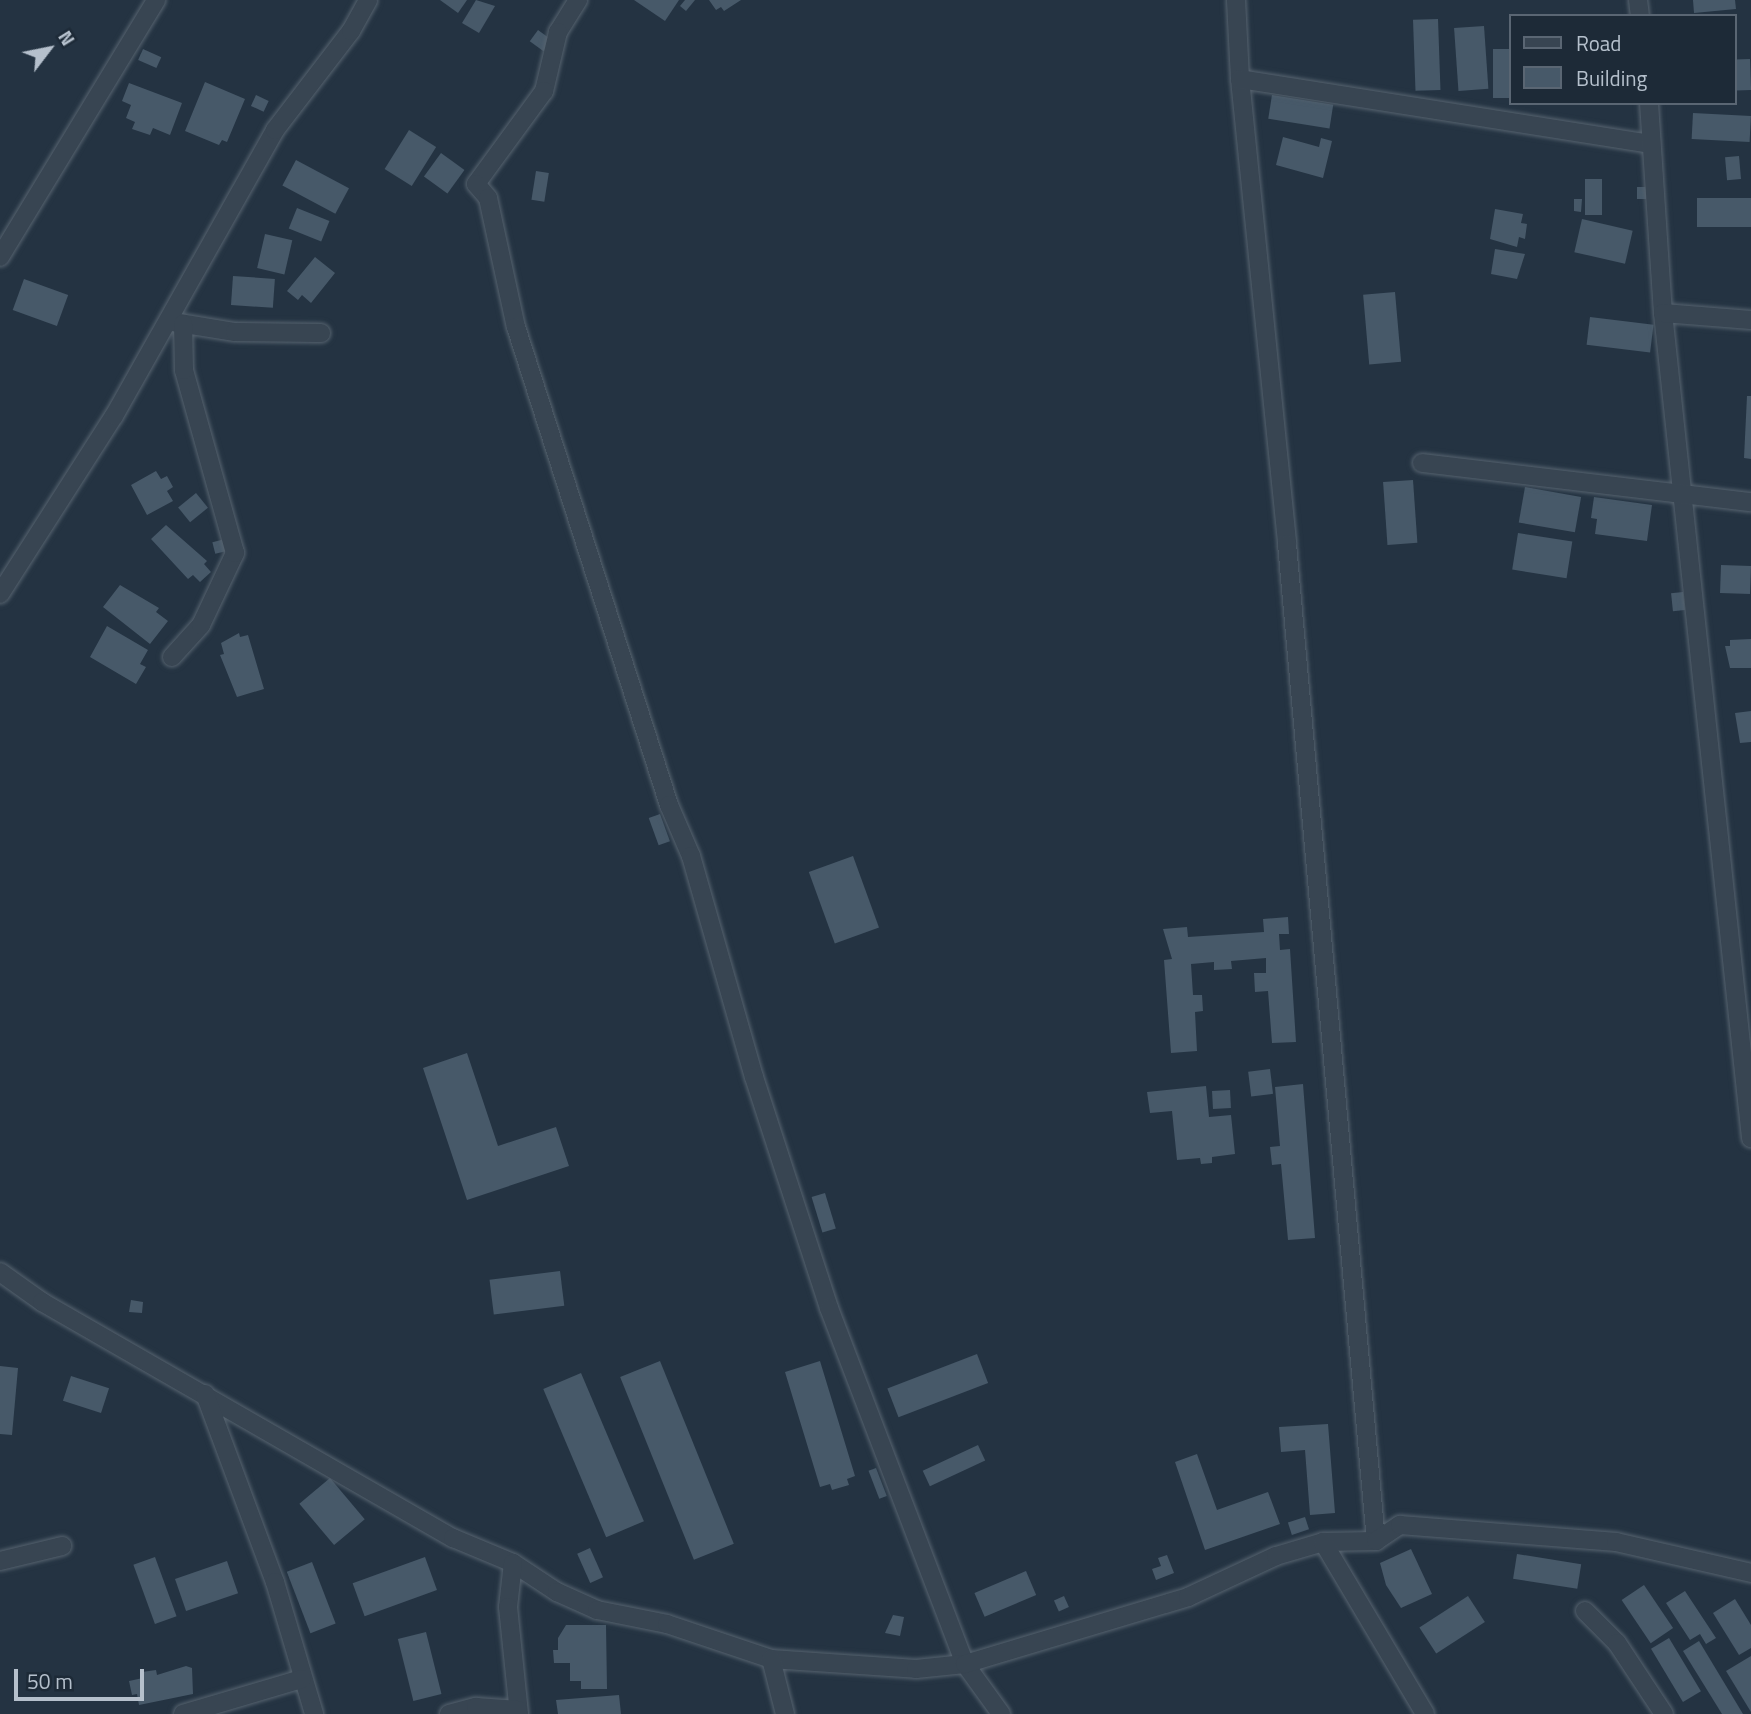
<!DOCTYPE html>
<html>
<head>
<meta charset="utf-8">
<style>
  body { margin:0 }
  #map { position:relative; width:1751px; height:1714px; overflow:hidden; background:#243342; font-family:"Titillium Web",sans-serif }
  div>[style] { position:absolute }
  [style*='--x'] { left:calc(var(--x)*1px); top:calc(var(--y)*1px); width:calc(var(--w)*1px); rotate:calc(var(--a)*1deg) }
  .building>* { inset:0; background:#475969; transform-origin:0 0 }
  .roads { filter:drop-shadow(0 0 2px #56636f) drop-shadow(0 0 2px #56636f) }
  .street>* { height:18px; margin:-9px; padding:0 9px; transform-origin:9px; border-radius:9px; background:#384552 }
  span { translate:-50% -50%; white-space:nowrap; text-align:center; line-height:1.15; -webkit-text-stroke:6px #1d2a37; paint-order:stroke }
  .legend { position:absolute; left:1509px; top:14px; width:228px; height:91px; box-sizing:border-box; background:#1d2a37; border:2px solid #5a6673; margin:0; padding:9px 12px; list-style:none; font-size:21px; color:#b5c0cc }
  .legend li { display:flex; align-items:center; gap:14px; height:35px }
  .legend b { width:35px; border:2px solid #5a6673 }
  .north { position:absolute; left:14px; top:14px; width:70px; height:70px; -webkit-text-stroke:5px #1d2a37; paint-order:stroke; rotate:58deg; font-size:19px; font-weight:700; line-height:28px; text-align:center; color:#b5c0cc }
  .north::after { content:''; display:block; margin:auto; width:24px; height:32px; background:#b5c0cc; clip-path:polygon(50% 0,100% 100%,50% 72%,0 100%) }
  .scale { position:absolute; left:14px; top:1669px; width:130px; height:32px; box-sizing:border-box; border:4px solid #b5c0cc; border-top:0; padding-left:9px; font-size:21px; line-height:24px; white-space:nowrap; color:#b5c0cc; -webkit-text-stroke:5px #1d2a37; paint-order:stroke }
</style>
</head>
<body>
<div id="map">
  <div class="building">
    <div style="clip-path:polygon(440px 0,467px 0,458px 13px)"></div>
    <div style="clip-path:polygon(476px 0,495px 6px,479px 33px,462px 23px)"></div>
    <div style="clip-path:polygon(634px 0,679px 0,665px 21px)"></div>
    <div style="clip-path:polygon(685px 0,695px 0,686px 11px,680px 6px)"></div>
    <div style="clip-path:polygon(709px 0,741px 0,724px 11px,721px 7px,716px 10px)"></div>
    <div style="clip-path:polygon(1693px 0,1735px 0,1736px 9px,1694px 13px)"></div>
    <div style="left:1438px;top:19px;width:71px;height:25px;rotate:88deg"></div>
    <div style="left:1484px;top:26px;width:63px;height:30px;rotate:86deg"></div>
    <div style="left:538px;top:30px;width:17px;height:14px;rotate:36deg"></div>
    <div style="left:143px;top:49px;width:20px;height:12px;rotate:24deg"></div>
    <div style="left:1493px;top:49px;width:18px;height:49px"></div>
    <div style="left:1750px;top:59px;width:31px;height:15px;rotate:88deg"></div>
    <div style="clip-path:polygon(205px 82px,245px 99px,227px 142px,222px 140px,219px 145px,185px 131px)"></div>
    <div style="clip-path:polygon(129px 83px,182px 103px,170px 135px,153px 128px,150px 135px,132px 129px,135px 122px,126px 118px,131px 105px,122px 101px)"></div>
    <div style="left:256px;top:95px;width:14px;height:12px;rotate:25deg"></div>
    <div style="left:1272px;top:95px;width:62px;height:24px;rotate:9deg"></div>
    <div style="left:1693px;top:113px;width:58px;height:26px;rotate:3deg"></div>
    <div style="left:409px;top:130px;width:32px;height:46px;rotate:32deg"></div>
    <div style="clip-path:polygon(1283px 137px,1319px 147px,1321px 138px,1332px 141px,1323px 178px,1276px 165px)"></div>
    <div style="left:441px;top:153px;width:29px;height:29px;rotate:36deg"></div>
    <div style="left:1739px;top:156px;width:23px;height:14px;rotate:85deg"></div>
    <div style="left:296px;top:160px;width:60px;height:29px;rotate:28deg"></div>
    <div style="left:536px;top:171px;width:13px;height:29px;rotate:9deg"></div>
    <div style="left:1585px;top:179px;width:17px;height:36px"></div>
    <div style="left:1637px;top:187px;width:9px;height:12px"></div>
    <div style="left:1751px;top:198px;width:29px;height:54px;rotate:90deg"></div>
    <div style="clip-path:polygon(1574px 199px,1582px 199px,1581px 212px,1574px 211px)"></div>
    <div style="left:297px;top:208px;width:35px;height:22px;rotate:22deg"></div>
    <div style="clip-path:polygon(1495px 209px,1523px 214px,1521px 223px,1527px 224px,1525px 239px,1519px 237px,1517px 247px,1490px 239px)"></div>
    <div style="left:1582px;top:219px;width:52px;height:34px;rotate:13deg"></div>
    <div style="left:265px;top:234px;width:28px;height:35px;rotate:13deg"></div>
    <div style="clip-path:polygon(1495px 249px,1525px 254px,1517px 279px,1491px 274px)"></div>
    <div style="clip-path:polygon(315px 257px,335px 273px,311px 303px,302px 295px,298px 300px,287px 291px)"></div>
    <div style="left:233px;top:276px;width:42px;height:29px;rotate:4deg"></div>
    <div style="left:24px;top:279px;width:47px;height:33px;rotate:20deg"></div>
    <div style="left:1395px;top:292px;width:70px;height:32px;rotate:85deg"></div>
    <div style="left:1590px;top:317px;width:64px;height:28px;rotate:7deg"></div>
    <div style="clip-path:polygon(1747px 396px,1751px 396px,1751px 459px,1744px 458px)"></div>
    <div style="clip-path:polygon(156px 471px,161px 479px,167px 476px,173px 487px,167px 491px,173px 501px,147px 515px,131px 485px)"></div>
    <div style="left:1413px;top:480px;width:63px;height:30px;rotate:86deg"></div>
    <div style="left:1525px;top:487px;width:57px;height:36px;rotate:10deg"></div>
    <div style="left:196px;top:493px;width:19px;height:23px;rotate:51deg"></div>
    <div style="clip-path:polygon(1594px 497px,1652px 505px,1647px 541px,1595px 534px,1597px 519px,1591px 518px)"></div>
    <div style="clip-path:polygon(166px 525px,207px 561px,204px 564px,211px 572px,200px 582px,193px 575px,188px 579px,151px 539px)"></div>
    <div style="left:1518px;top:533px;width:55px;height:37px;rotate:9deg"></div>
    <div style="left:225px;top:539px;width:12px;height:13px;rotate:76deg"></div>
    <div style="left:1721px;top:565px;width:30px;height:28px;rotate:2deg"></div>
    <div style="clip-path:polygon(120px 585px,159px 608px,156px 612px,168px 621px,150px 644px,103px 607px)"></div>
    <div style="left:1683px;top:592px;width:18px;height:12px;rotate:84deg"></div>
    <div style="clip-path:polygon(107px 626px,148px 650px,140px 664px,146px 667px,136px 684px,90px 657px)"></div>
    <div style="clip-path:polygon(239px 633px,240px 637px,248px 635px,264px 689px,237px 697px,220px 655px,224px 654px,221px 643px)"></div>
    <div style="clip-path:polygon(1751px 639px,1751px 668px,1730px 668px,1725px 646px,1730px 646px,1730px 640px)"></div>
    <div style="clip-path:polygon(1751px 711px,1751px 742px,1740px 743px,1735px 713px)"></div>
    <div style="left:660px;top:814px;width:29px;height:12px;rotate:70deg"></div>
    <div style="left:853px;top:856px;width:76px;height:47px;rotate:70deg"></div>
    <div style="clip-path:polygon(1288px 917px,1289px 934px,1279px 934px,1280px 950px,1290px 949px,1296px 1042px,1272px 1043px,1268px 991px,1255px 992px,1254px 973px,1266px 973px,1266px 958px,1231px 961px,1232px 969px,1214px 970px,1214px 962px,1191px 964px,1193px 995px,1202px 995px,1203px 1011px,1195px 1012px,1197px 1051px,1171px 1053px,1164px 960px,1172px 959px,1163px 929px,1187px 927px,1188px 937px,1264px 932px,1263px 919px)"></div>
    <div style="clip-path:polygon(467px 1053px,498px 1146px,556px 1127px,569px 1166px,467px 1200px,423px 1068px)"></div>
    <div style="left:1270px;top:1069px;width:25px;height:22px;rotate:83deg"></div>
    <div style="clip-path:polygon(1303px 1084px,1315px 1238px,1288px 1240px,1281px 1164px,1272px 1165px,1270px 1147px,1280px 1146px,1275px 1087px)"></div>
    <div style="clip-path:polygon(1206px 1086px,1209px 1117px,1231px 1115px,1235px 1154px,1212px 1157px,1212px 1163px,1201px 1164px,1200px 1158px,1177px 1160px,1172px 1111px,1150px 1113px,1147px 1092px)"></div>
    <div style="left:1230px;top:1090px;width:18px;height:18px;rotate:87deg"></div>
    <div style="left:825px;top:1193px;width:37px;height:14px;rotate:73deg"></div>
    <div style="left:560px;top:1271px;width:35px;height:71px;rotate:83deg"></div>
    <div style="clip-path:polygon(131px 1300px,143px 1302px,142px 1313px,129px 1312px)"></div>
    <div style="left:977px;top:1354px;width:31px;height:96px;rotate:69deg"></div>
    <div style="left:660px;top:1361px;width:197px;height:43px;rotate:68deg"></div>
    <div style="clip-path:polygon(820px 1361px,855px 1476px,847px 1479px,849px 1485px,832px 1490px,830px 1484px,820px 1487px,785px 1372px)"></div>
    <div style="clip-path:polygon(0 1366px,18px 1368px,12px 1435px,0 1434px)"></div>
    <div style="left:581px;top:1373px;width:161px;height:41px;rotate:67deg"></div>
    <div style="left:71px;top:1376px;width:40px;height:26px;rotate:18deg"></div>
    <div style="clip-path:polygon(1328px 1424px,1335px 1513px,1310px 1515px,1305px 1450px,1281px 1452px,1279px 1427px)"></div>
    <div style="left:978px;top:1445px;width:17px;height:61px;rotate:65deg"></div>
    <div style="clip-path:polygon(1197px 1454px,1217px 1510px,1268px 1492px,1280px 1524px,1205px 1550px,1175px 1462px)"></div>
    <div style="left:876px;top:1468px;width:30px;height:8px;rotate:69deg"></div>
    <div style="left:330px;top:1478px;width:54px;height:40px;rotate:50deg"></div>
    <div style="left:1305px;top:1517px;width:13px;height:18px;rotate:72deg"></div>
    <div style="left:590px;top:1548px;width:32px;height:14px;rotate:66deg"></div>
    <div style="clip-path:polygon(1411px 1549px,1432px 1594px,1401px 1608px,1386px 1585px,1380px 1563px)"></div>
    <div style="left:1517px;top:1554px;width:65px;height:25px;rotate:9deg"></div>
    <div style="clip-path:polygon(1167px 1555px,1174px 1573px,1156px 1580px,1152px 1569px,1161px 1566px,1158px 1558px)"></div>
    <div style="left:155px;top:1557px;width:63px;height:23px;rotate:70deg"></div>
    <div style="left:425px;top:1557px;width:35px;height:77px;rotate:70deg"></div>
    <div style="left:227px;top:1561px;width:34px;height:55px;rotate:71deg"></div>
    <div style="left:312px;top:1562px;width:66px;height:27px;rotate:69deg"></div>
    <div style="left:1026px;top:1571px;width:26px;height:56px;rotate:67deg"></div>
    <div style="left:1644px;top:1585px;width:52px;height:27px;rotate:56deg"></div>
    <div style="clip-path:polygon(1685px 1591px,1716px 1638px,1706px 1644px,1700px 1634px,1690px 1640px,1666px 1603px)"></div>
    <div style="left:1064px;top:1596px;width:12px;height:11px;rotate:66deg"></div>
    <div style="left:1468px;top:1596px;width:31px;height:58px;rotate:57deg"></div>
    <div style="clip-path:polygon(1735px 1599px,1751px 1625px,1751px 1648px,1739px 1655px,1713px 1613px)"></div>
    <div style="clip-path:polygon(893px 1615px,904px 1617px,900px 1636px,885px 1633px)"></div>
    <div style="clip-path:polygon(566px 1625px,606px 1625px,607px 1689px,581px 1689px,581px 1681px,570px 1681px,570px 1663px,554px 1663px,553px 1650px,558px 1650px,558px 1638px)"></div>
    <div style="left:426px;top:1632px;width:64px;height:29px;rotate:76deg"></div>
    <div style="left:1669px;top:1638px;width:62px;height:21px;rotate:59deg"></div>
    <div style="clip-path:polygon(1699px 1641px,1743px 1714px,1722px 1714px,1683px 1651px)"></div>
    <div style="clip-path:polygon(1751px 1656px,1751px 1712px,1726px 1671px)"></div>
    <div style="clip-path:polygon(186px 1666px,192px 1668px,193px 1694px,139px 1705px,137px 1694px,132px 1695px,129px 1681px,143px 1678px,142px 1672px,156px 1670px,157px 1675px)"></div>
    <div style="clip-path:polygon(619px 1695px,621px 1714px,558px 1714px,556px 1700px)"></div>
  </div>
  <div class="roads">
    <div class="street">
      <div style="--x:578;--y:0;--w:38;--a:122"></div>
      <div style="--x:558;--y:32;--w:61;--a:103.3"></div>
      <div style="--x:544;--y:91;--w:115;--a:126.2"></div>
      <div style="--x:476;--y:184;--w:18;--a:49"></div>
      <div style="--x:488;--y:198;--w:132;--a:77.8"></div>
      <div style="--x:516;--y:327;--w:502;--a:72.25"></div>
      <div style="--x:669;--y:805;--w:56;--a:66.7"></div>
      <div style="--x:691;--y:856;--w:230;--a:74.1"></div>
      <div style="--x:754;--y:1077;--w:243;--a:72"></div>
      <div style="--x:829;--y:1308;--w:381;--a:69.1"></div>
      <div style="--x:965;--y:1664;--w:62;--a:54.2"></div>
      <div style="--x:1236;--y:0;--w:79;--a:87.1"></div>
      <div style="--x:1240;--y:79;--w:467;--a:84.2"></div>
      <div style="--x:1287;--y:544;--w:1001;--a:84.9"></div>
      <div style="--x:1638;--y:0;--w:16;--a:83"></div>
      <div style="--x:1240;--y:79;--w:414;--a:9"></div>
      <div style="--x:1649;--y:103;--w:210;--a:86.2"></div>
      <div style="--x:1663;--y:313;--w:830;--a:83.91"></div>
      <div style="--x:0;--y:257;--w:301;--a:-58.7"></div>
      <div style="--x:1663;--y:313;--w:88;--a:4.5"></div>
      <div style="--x:173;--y:322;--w:63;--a:9.2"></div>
      <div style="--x:235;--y:332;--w:86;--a:0.7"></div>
      <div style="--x:1422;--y:463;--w:331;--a:6.8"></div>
      <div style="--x:0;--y:594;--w:211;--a:-57.4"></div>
      <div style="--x:114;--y:416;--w:328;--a:-60.6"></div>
      <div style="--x:275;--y:130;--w:125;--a:-52.5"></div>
      <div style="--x:351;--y:31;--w:35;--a:-61"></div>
      <div style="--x:172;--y:657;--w:43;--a:-47.8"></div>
      <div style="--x:201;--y:625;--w:80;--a:-64.7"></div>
      <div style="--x:235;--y:553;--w:190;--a:-105.6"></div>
      <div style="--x:184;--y:370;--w:46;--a:-91.2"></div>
      <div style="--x:0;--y:1272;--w:52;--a:35.5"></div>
      <div style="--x:42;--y:1302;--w:474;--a:29.9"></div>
      <div style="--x:453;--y:1538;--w:65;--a:22.6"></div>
      <div style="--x:513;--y:1563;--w:53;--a:33.4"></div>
      <div style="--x:557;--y:1592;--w:44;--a:24.2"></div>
      <div style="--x:597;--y:1610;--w:71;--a:11.3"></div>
      <div style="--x:667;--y:1624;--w:110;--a:18.6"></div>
      <div style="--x:771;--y:1659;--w:145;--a:3.9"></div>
      <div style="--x:916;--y:1669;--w:49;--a:-5.8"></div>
      <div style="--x:965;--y:1664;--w:233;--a:-16.7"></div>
      <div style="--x:1188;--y:1597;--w:97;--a:-25"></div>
      <div style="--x:1276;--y:1556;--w:49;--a:-16.6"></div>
      <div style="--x:1323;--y:1542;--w:53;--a:-1.1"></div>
      <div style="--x:1376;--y:1541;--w:29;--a:-34"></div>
      <div style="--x:1400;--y:1525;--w:217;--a:4.5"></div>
      <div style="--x:1616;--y:1542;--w:139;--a:12.9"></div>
      <div style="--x:205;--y:1394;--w:201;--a:69.6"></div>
      <div style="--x:275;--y:1582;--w:138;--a:73.5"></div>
      <div style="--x:1323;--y:1542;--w:200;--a:59.3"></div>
      <div style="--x:0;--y:1561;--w:64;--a:-13.6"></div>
      <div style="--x:513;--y:1563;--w:44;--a:96.5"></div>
      <div style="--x:508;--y:1607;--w:108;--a:84.1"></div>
      <div style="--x:1585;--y:1611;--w:45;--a:45"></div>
      <div style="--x:1617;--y:1643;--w:85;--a:56.5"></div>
      <div style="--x:771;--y:1659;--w:57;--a:75.7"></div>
      <div style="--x:183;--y:1714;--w:124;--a:-16.4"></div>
      <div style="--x:449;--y:1714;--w:28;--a:-15"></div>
      <div style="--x:476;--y:1707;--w:42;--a:4.1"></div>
    </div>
  </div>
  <ul class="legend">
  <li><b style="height:9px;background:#384552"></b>Road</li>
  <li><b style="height:19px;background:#475969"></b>Building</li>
  </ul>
  <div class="north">N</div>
  <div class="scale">50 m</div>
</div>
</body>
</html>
